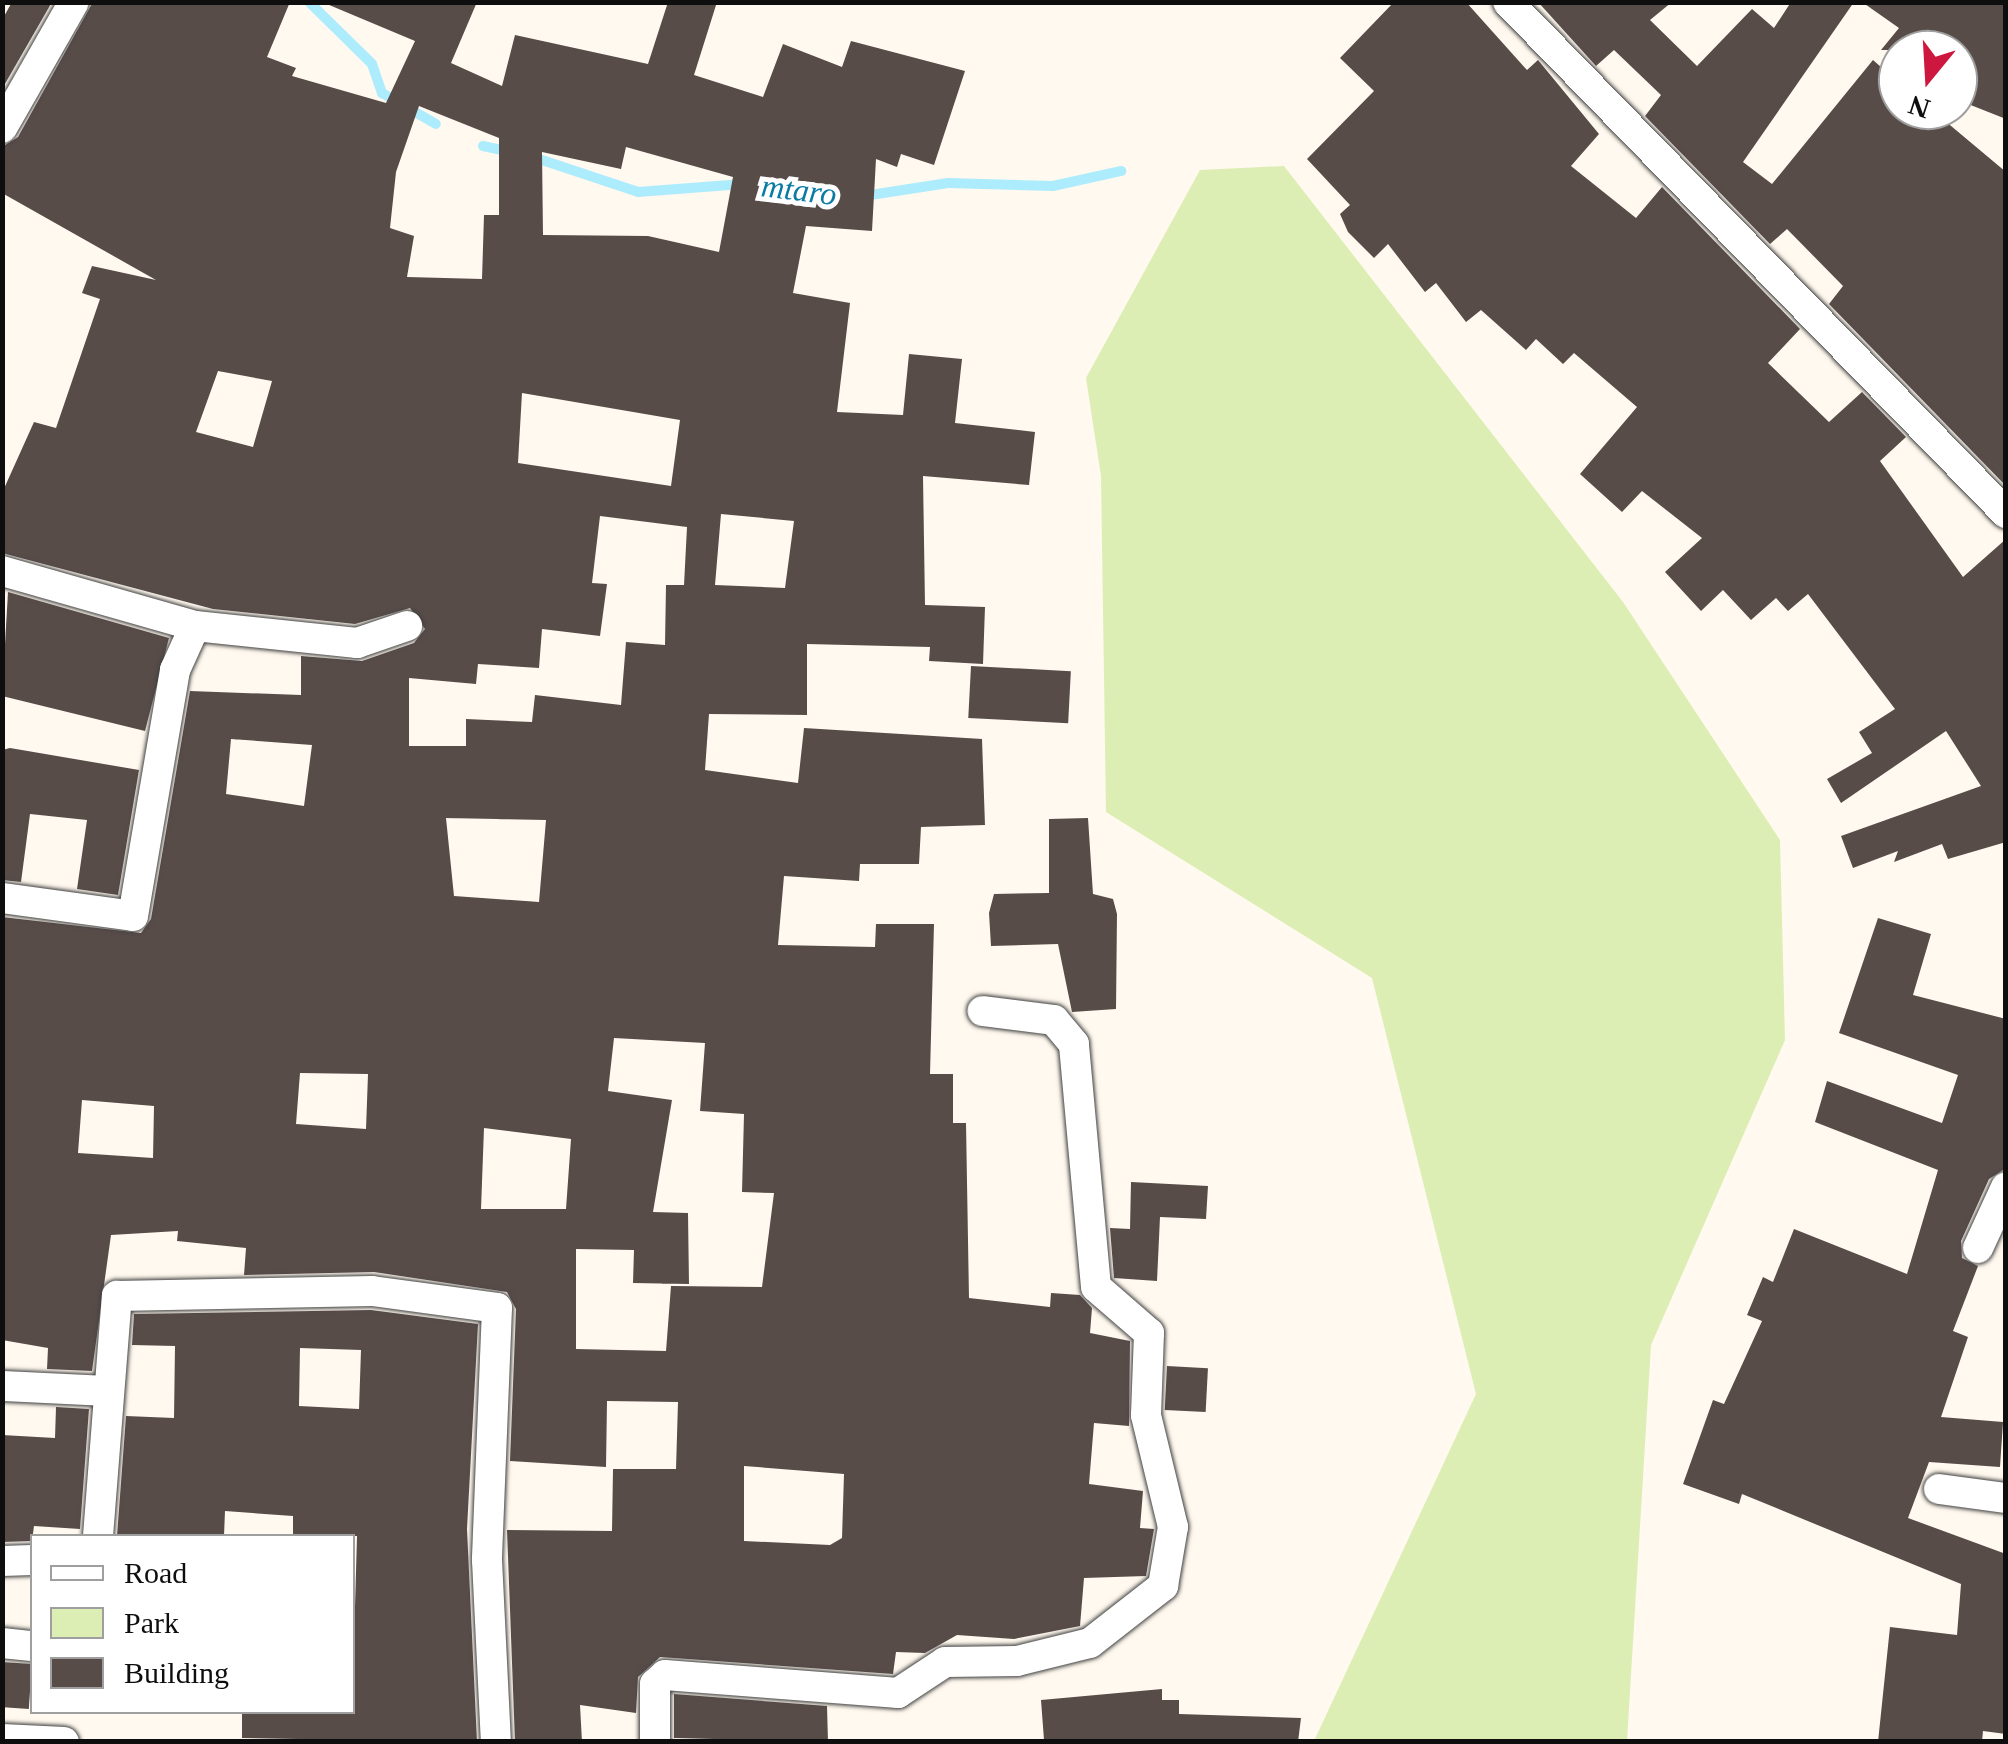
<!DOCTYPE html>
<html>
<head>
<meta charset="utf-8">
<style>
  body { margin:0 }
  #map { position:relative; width:2008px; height:1744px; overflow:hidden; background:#fff9ef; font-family:"Times New Roman",serif }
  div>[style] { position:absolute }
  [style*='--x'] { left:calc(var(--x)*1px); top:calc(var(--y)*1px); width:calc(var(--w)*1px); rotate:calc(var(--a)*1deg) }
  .green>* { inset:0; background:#dceeb4 }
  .stream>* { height:10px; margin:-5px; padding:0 5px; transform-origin:5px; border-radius:5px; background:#adecfd }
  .building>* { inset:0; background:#584c49; transform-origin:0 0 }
  .roads { filter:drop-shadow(0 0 2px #414141) drop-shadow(0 0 2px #414141) }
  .street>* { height:30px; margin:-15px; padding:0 15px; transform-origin:15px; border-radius:15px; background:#fff }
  span { translate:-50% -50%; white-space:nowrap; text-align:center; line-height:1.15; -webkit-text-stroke:10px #fff; paint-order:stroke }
  .water-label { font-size:32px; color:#097ba5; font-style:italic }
  .frame { position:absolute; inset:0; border:5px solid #0e0e0e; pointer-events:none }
  .legend { position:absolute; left:30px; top:1534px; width:325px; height:180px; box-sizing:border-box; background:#fff; border:2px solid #9f9f9f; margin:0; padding:12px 18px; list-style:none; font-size:30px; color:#0e0e0e }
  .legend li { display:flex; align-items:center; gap:20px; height:50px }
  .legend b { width:50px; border:2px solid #9f9f9f }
  .north { position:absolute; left:1878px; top:30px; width:100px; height:100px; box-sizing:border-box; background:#fff; border:2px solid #9f9f9f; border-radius:50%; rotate:198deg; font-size:28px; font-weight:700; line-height:40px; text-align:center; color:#0e0e0e }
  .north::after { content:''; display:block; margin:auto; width:35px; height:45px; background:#cd173e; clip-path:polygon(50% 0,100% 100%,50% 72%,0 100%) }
</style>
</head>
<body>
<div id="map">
  <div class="green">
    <div style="clip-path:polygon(1284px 166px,1623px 602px,1780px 840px,1785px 1040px,1651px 1345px,1627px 1741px,1314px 1741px,1476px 1394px,1372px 978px,1106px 812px,1101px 476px,1086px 378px,1200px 170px)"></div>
  </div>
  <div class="stream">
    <div style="--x:309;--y:2;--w:88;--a:44.5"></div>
    <div style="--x:372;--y:64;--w:31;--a:71"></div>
    <div style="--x:382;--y:93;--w:62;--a:29.9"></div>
    <div style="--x:483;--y:146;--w:29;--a:12"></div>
    <div style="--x:533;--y:157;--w:111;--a:18.4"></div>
    <div style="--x:638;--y:192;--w:105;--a:-4.4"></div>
    <div style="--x:864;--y:196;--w:85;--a:-8.8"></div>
    <div style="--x:948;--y:183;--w:105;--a:1.6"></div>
    <div style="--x:1053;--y:186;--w:70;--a:-12.4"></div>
  </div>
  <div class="building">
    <div style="clip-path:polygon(12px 2px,52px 2px,2px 89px,2px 20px)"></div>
    <div style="clip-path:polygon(evenodd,93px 2px,290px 2px,267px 57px,296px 68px,292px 76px,386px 103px,415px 41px,322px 2px,477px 2px,451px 63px,502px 86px,515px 35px,648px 64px,668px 2px,717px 2px,694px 75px,763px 97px,783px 44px,842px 67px,851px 41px,965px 71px,934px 165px,901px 154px,897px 167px,876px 159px,872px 231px,806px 226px,793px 293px,850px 303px,837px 412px,903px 415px,909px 354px,962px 359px,955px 423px,1035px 432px,1029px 485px,923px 476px,925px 605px,985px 607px,983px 664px,929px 661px,930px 647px,807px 644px,807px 715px,709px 714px,705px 770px,798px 783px,804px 728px,982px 739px,985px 825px,921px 827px,919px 864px,860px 864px,859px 881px,784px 876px,778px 945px,875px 947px,876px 924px,934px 924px,930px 1074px,953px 1074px,953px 1123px,966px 1123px,969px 1298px,1050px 1307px,1051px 1293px,1080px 1295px,1092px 1308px,1090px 1333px,1130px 1341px,1129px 1426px,1094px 1423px,1089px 1484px,1143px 1491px,1140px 1528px,1154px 1529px,1146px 1576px,1084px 1578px,1080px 1626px,1014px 1639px,957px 1635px,925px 1653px,896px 1652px,893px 1674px,660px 1657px,638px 1677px,636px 1713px,580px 1705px,582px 1742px,515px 1742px,507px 1530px,612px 1531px,613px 1469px,676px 1469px,678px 1402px,607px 1401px,606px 1467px,510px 1461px,516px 1309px,507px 1292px,374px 1272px,244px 1275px,246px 1248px,177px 1241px,178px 1231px,111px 1235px,92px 1371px,47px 1369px,48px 1348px,2px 1340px,2px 917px,141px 933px,151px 919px,190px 691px,301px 695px,301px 656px,362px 661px,414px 643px,425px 629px,410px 608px,355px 624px,213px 609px,2px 553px,2px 493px,34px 422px,56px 428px,100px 299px,82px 293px,92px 266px,156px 280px,2px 193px,2px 147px,18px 137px,93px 2px,419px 106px,499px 138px,499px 215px,484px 215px,482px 279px,407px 277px,414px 236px,390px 228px,396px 172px,419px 106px,93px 2px,626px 147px,733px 177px,719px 252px,648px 236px,543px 235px,542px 152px,621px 169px,626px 147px,93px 2px,218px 371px,272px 381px,253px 447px,196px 432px,218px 371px,93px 2px,522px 393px,680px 420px,671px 486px,518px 463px,522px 393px,93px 2px,721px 514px,794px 521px,785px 588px,715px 585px,721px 514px,93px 2px,600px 516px,687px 527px,684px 585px,666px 585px,665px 645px,626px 642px,621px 705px,535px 695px,532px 722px,466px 719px,466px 746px,409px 746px,409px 678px,476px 684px,478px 664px,539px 668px,542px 629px,600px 636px,607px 584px,592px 583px,600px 516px,93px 2px,231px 739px,312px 745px,304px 806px,226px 794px,231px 739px,93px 2px,446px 818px,546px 820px,539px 902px,454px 896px,446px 818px,93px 2px,614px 1038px,705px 1043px,700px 1111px,744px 1114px,742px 1192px,774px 1193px,762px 1287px,671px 1286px,666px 1351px,576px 1349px,576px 1249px,634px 1250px,633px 1283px,689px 1284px,688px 1213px,653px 1212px,672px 1100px,608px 1091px,614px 1038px,93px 2px,300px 1073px,368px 1074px,366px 1129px,296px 1124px,300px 1073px,93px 2px,82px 1100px,154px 1106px,153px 1158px,78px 1153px,82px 1100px,93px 2px,484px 1128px,571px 1139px,566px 1209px,481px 1209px,484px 1128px,93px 2px,744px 1466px,844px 1474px,842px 1538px,830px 1545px,744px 1541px,744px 1466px)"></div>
    <div style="clip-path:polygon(1394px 2px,1466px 2px,1527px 70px,1538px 60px,1599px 134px,1571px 166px,1636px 218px,1662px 187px,1800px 329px,1768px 363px,1829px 422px,1862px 392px,1906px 437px,1880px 461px,1963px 577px,2006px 539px,2006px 842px,1948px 859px,1942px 844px,1894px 862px,1898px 851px,1853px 868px,1841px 836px,1981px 786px,1946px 731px,1841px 803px,1827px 779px,1872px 753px,1859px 732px,1895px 709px,1808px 594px,1788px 611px,1776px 598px,1751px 620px,1723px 590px,1701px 611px,1665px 572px,1702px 538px,1642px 491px,1622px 512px,1580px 474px,1637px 407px,1574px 353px,1563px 364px,1536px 339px,1526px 350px,1481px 310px,1466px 322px,1436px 283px,1425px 292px,1388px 244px,1374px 258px,1348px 232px,1340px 214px,1350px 205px,1307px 159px,1374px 91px,1340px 58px)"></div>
    <div style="clip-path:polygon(1538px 2px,1672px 2px,1650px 20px,1697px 66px,1752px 9px,1774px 28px,1791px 2px,1854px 2px,1743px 162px,1772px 184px,1873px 60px,1898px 82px,1898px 110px,1932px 110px,2006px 172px,2006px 486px,1829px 304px,1843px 286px,1787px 229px,1770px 244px,1645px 116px,1661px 95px,1614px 50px,1596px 66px)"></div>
    <div style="clip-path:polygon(1862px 2px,2006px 2px,2006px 119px,1958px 100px,1958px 50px,1881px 50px,1899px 28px)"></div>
    <div style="clip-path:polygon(8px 592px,169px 638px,145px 731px,2px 696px)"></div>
    <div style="left:971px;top:666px;width:100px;height:52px;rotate:3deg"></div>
    <div style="clip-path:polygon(10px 748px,139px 770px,118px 895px,77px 889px,87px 820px,30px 814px,21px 882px,2px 880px,2px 750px)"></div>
    <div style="clip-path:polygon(1088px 818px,1093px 894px,1113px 899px,1117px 914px,1116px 1009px,1072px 1012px,1058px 944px,991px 946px,989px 913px,994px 894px,1049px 893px,1049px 819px)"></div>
    <div style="clip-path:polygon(1878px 918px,1931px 934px,1913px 995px,2006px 1019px,2006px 1168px,1989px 1179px,1961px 1241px,1962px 1258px,1978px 1266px,1953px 1331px,1968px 1337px,1941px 1417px,2003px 1422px,2000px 1467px,1929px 1462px,1908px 1518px,2006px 1554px,2006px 1734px,1983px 1731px,1982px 1742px,1878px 1742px,1890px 1627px,1957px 1635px,1961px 1584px,1742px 1494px,1739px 1504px,1683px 1484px,1713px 1400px,1724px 1404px,1762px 1321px,1747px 1315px,1763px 1277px,1773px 1282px,1794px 1229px,1907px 1274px,1938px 1170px,1815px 1122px,1827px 1081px,1942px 1123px,1958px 1075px,1839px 1033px)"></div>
    <div style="clip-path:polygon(1131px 1182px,1208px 1186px,1206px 1219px,1160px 1217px,1157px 1281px,1114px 1278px,1110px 1228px,1130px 1229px)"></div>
    <div style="clip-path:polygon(evenodd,371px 1310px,478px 1324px,467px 1529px,477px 1742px,242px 1738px,242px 1712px,352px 1712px,357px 1536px,293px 1536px,293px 1516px,225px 1511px,224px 1536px,117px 1536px,126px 1416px,174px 1418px,175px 1346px,132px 1345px,134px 1314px,371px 1310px,300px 1348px,361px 1350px,359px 1409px,299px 1406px,300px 1348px)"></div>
    <div style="left:1167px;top:1366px;width:41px;height:44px;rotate:3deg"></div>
    <div style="clip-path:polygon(56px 1407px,89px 1409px,80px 1529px,34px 1526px,32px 1541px,2px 1542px,2px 1435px,55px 1438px)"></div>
    <div style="left:2px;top:1662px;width:30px;height:45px;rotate:4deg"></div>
    <div style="clip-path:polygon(1162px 1689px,1162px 1700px,1179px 1700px,1179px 1714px,1301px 1718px,1298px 1742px,1044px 1740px,1041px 1700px)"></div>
    <div style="clip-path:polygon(674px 1694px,827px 1706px,828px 1742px,674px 1738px)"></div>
  </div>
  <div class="roads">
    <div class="street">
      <div style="--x:1508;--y:2;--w:714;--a:45.74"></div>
      <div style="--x:2;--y:128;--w:145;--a:-60.3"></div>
      <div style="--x:2;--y:571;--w:201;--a:15.9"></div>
      <div style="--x:2;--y:898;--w:132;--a:7.8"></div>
      <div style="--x:133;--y:916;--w:250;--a:-80.3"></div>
      <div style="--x:175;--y:670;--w:48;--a:-65.6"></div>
      <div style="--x:195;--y:626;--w:163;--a:6"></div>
      <div style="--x:357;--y:643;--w:53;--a:-18.8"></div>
      <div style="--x:1978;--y:1248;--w:67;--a:-65.3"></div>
      <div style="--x:2;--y:1386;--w:106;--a:2.7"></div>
      <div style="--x:1939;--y:1489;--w:68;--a:7.7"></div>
      <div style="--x:98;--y:1536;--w:241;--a:-85.5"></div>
      <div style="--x:117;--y:1296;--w:255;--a:-1.1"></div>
      <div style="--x:372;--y:1291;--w:126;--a:7.7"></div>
      <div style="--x:497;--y:1308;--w:252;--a:92.3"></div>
      <div style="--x:487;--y:1560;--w:182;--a:87.2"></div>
      <div style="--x:2;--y:1561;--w:30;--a:-2"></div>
      <div style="--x:2;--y:1643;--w:30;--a:6"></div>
      <div style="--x:2;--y:1739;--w:62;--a:2.8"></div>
      <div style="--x:655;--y:1742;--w:58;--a:-90"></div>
      <div style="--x:655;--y:1684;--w:13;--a:-42"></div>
      <div style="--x:665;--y:1675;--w:234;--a:4.4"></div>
      <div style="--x:898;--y:1693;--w:56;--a:-33.4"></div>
      <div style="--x:945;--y:1662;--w:72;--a:-0.8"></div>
      <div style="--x:1017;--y:1661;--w:75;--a:-13.9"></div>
      <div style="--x:1090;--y:1643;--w:93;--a:-38"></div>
      <div style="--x:1163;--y:1586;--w:60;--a:-80.4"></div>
      <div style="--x:1173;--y:1527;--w:115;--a:-103.6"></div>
      <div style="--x:1146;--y:1415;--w:82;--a:-87.9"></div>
      <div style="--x:1149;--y:1333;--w:70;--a:-139"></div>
      <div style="--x:1096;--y:1287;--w:244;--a:-95.2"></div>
      <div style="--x:1074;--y:1044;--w:31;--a:-130"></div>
      <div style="--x:1054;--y:1020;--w:72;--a:-172.8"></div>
    </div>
  </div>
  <div class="water-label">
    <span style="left:799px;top:190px;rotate:7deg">mtaro</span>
  </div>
  <div class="frame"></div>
  <ul class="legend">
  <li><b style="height:12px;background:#fff"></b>Road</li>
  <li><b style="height:28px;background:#dceeb4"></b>Park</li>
  <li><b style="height:28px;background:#584c49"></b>Building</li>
  </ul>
  <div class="north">N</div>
</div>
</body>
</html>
